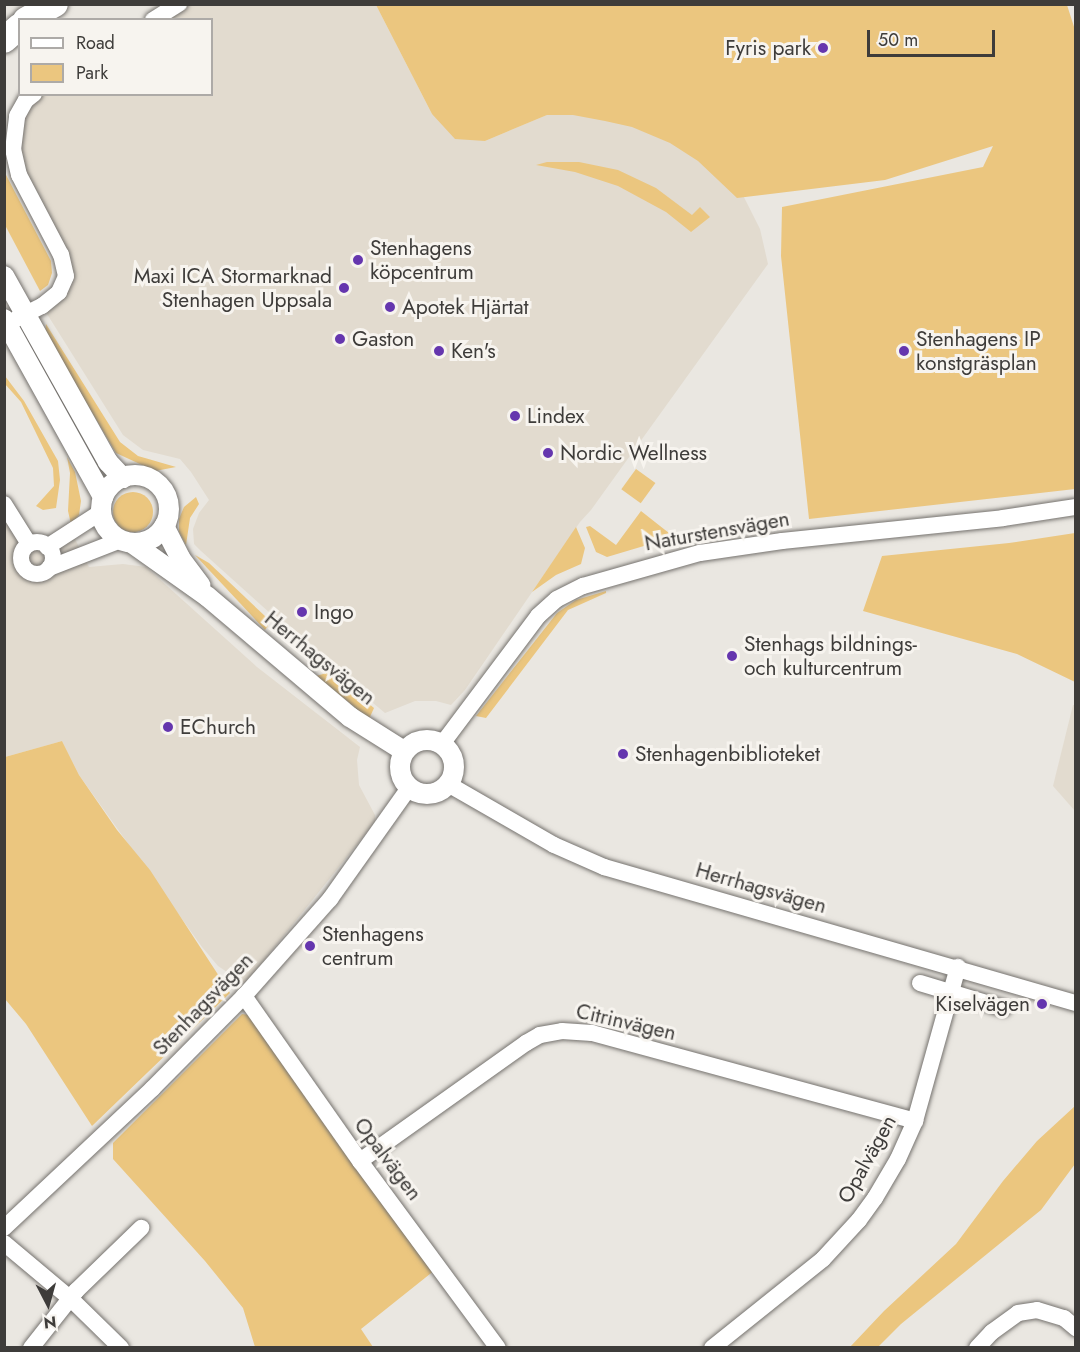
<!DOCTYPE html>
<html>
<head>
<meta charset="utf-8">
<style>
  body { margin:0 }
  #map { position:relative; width:1080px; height:1352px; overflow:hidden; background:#eae7e1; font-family:Jost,sans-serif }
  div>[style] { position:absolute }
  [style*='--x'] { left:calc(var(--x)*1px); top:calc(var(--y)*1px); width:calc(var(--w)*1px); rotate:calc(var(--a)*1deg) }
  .built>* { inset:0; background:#e2dbcf }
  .green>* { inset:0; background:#ebc67f; transform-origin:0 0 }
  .round { border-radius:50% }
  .roads { filter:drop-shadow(0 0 2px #75726e) drop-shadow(0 0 2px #75726e) }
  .minor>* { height:16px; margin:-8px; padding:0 8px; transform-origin:8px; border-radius:8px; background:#fff }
  .minor>.ring { margin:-8px; padding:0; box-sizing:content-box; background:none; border:16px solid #fff; border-radius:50% }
  .tertiary>* { height:20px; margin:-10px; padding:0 10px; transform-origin:10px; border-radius:10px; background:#fff }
  .tertiary>.ring { margin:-10px; padding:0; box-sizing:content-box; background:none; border:20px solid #fff; border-radius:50% }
  .primary>* { height:26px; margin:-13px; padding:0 13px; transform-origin:13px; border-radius:13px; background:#fff }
  .dots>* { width:16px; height:16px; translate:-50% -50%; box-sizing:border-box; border:3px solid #f7f4ef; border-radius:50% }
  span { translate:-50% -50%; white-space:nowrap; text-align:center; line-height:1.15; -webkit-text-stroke:6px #f7f4ef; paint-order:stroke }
  .poi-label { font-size:21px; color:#3e3c3a }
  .right { translate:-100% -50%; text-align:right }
  .left { translate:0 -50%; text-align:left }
  .street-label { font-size:21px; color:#3e3c3a }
  .frame { position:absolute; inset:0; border:6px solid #3e3c3a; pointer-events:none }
  .legend { position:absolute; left:18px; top:18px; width:195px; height:78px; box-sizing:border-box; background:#f7f4ef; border:2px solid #adaaa7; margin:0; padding:8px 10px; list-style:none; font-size:18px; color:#3e3c3a }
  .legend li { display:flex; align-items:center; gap:12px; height:30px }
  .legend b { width:30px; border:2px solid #adaaa7 }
  .north { position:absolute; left:18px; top:1274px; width:60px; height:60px; -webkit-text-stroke:4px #f7f4ef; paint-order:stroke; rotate:174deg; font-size:16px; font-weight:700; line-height:24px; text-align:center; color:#3e3c3a }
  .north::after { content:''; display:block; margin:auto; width:21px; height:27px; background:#3e3c3a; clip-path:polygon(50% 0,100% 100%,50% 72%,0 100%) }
  .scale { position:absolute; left:867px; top:30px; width:128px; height:27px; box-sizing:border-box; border:3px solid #3e3c3a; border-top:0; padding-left:8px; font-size:18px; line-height:21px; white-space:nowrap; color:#3e3c3a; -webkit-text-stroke:4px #f7f4ef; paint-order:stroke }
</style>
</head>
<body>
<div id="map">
  <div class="built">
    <div style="clip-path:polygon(179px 5px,376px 5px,432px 114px,485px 141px,604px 91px,685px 80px,760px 229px,768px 264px,591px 510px,580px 522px,465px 690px,451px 705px,436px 701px,415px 701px,385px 713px,330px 667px,201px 551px,194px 544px,193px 529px,199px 513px,209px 500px,191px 472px,180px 459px,143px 450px,123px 435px,42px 306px,66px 276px,13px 150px,34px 95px,212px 94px,212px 20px,153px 19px)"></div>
    <div style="clip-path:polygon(4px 504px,32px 543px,43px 544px,72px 533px,89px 567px,123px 564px,146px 567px,257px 667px,360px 747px,357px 760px,359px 785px,375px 815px,375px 822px,245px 984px,218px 966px,202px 947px,79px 775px,62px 741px,5px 757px)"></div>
    <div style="clip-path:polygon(1073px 705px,1075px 705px,1075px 811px,1053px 786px)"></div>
  </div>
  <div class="green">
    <div style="clip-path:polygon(376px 5px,1067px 5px,1076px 33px,1075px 489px,809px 519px,781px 256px,782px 207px,983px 167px,993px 146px,885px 180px,737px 198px,698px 161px,670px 143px,632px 127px,605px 121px,573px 115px,547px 115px,485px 141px,455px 139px,432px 114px)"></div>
    <div style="clip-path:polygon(547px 162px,579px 162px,618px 170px,656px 188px,692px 215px,700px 207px,710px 217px,691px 232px,666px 212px,618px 186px,575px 172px,536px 165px)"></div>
    <div style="clip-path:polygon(4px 171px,51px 261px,52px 273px,48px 285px,40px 291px,5px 225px)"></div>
    <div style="clip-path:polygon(46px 324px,120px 442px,138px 456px,176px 467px,155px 471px,116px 453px,45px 333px)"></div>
    <div style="clip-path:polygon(5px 376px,24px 401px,58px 461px,60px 480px,56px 508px,43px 510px,36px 506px,54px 486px,53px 468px,21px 402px,5px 384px)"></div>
    <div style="clip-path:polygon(67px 457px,75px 472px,81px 501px,79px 515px,71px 524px,68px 511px,70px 473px)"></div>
    <div style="left:636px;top:469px;width:24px;height:25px;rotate:36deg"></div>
    <div class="round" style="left:113px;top:492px;width:40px;height:40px"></div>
    <div style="clip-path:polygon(196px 497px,199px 504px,190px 518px,186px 545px,179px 532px,179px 519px,184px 507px)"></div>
    <div style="clip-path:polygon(641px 511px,674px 537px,607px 557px,596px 552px,586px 527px,590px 526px,616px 545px)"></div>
    <div style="clip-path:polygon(576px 527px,585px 548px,581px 564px,556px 575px,532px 592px)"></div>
    <div style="clip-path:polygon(1075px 533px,1075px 682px,1017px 654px,863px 611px,882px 556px,1009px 543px)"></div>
    <div style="clip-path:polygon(195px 555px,209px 563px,266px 617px,268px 626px,265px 630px)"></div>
    <div style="clip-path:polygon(606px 591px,606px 593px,568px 610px,486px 718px,476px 716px,557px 613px,576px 600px)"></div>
    <div style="clip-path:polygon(330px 672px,374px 708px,369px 719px,316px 676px)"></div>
    <div style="clip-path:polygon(62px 741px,79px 775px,117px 830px,150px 870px,230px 993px,92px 1126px,26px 1024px,5px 999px,5px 757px)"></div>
    <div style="clip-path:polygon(242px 1014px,256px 1016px,440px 1266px,361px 1329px,373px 1347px,255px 1347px,243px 1308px,205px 1261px,113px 1159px,113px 1143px)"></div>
    <div style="clip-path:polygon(1075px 1106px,1075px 1164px,1041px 1210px,901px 1324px,878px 1347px,850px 1347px,884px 1311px,956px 1244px,1003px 1181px,1037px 1141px)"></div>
  </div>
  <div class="roads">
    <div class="minor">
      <div style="--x:153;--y:20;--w:31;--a:-32"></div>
      <div style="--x:16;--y:319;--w:29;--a:-27"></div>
      <div style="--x:42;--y:306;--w:22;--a:-39"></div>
      <div style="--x:59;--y:292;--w:17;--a:-66"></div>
      <div style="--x:66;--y:276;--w:22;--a:-103"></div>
      <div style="--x:61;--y:255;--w:90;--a:-117.7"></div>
      <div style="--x:19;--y:175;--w:26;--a:-103"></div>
      <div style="--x:13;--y:150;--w:34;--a:-83"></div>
      <div style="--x:17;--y:116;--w:18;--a:-61"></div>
      <div style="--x:26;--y:100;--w:10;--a:-37"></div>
      <div style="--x:4;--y:504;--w:47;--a:58"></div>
      <div class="ring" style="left:21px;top:542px;width:16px;height:16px"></div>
      <div style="--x:47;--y:547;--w:64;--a:-32.9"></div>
      <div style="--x:49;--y:568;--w:77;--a:-21.3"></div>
      <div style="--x:442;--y:744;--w:160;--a:-53.1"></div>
      <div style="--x:538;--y:616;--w:25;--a:-42"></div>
      <div style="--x:557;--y:599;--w:29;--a:-27"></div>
      <div style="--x:583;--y:586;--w:122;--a:-15.8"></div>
      <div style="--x:700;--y:553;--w:83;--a:-8.3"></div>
      <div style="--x:782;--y:541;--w:222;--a:-5.9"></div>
      <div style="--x:1003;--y:518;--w:74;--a:-8.6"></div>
      <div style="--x:448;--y:784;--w:122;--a:29.9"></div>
      <div style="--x:554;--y:845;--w:55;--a:23.7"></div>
      <div style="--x:604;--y:867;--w:491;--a:16.1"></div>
      <div style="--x:920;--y:983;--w:87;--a:16.8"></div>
      <div style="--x:244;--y:996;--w:202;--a:54.9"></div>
      <div style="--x:360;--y:1161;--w:232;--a:53.6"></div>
      <div style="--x:360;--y:1161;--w:204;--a:-35.4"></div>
      <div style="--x:526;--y:1043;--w:16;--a:-30"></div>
      <div style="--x:540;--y:1035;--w:22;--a:-10"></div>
      <div style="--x:562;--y:1031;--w:30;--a:4"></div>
      <div style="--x:592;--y:1033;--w:335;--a:15.2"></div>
      <div style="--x:4;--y:1228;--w:204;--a:-43.2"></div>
      <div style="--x:153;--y:1088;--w:129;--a:-45.3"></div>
      <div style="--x:244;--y:996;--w:130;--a:-48.4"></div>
      <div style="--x:330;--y:899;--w:136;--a:-54.6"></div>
      <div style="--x:4;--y:1243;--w:87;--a:39.9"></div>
      <div style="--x:71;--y:1299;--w:70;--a:44.4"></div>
      <div style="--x:31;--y:1348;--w:73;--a:-51.7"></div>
      <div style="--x:76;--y:1291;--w:91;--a:-44.1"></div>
      <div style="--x:712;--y:1348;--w:142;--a:-38.7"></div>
      <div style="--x:823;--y:1259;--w:53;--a:-47.3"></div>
      <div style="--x:859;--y:1220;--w:27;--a:-54"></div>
      <div style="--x:875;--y:1198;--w:45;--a:-59.5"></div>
      <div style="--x:898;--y:1159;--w:42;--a:-65.9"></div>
      <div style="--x:915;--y:1121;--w:160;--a:-74.4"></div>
      <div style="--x:977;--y:1348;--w:22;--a:-47"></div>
      <div style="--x:992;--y:1332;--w:32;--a:-36"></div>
      <div style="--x:1018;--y:1313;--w:19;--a:-9"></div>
      <div style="--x:1037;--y:1310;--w:28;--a:17"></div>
      <div style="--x:1064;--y:1318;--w:16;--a:40"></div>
    </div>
    <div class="tertiary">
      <div style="--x:4;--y:276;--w:213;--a:60.8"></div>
      <div style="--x:108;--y:462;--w:22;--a:47"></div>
      <div style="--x:4;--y:319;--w:204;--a:60.9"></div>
      <div class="ring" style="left:101px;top:475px;width:48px;height:48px"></div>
      <div style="--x:164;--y:526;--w:36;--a:63"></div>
      <div style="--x:180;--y:558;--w:34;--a:53"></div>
      <div style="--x:132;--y:543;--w:93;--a:35.4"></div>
      <div style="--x:208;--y:597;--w:186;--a:40.2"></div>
      <div style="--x:350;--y:717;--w:64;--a:32.2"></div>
      <div class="ring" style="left:400px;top:740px;width:34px;height:34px"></div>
    </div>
    <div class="primary">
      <div style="--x:26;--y:20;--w:33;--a:-29"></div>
      <div style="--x:4;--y:40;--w:21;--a:-41"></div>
    </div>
  </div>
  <div class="dots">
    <div style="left:823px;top:48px;background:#6536ae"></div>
    <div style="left:358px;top:260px;background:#6536ae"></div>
    <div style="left:344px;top:288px;background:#6536ae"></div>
    <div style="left:390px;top:307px;background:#6536ae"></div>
    <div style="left:340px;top:339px;background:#6536ae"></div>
    <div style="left:439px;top:351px;background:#6536ae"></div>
    <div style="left:904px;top:351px;background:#6536ae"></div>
    <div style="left:515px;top:416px;background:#6536ae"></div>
    <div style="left:548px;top:453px;background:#6536ae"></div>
    <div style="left:302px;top:612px;background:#6536ae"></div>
    <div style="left:732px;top:656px;background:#6536ae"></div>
    <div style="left:168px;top:727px;background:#6536ae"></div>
    <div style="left:623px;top:754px;background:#6536ae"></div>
    <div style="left:310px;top:946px;background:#6536ae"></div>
    <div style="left:1042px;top:1004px;background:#6536ae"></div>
  </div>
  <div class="poi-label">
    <span class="right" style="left:811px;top:48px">Fyris park</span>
    <span class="left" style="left:370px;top:260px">Stenhagens<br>köpcentrum</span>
    <span class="right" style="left:332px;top:288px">Maxi ICA Stormarknad<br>Stenhagen Uppsala</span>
    <span class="left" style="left:402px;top:307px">Apotek Hjärtat</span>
    <span class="left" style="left:352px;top:339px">Gaston</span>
    <span class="left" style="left:916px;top:351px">Stenhagens IP<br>konstgräsplan</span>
    <span class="left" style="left:451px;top:351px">Ken's</span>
    <span class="left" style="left:527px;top:416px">Lindex</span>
    <span class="left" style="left:560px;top:453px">Nordic Wellness</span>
    <span class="left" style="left:314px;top:612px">Ingo</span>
    <span class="left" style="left:744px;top:656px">Stenhags bildnings-<br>och kulturcentrum</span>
    <span class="left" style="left:180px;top:727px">EChurch</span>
    <span class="left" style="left:635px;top:754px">Stenhagenbiblioteket</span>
    <span class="left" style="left:322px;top:946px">Stenhagens<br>centrum</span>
    <span class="right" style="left:1030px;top:1004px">Kiselvägen</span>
  </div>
  <div class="street-label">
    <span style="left:717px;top:531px;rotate:-10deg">Naturstensvägen</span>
    <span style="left:320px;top:658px;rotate:39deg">Herrhagsvägen</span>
    <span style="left:761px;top:888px;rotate:16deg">Herrhagsvägen</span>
    <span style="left:203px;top:1004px;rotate:-46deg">Stenhagsvägen</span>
    <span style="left:626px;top:1022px;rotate:13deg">Citrinvägen</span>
    <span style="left:388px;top:1159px;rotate:53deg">Opalvägen</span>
    <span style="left:867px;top:1159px;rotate:-61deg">Opalvägen</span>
  </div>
  <div class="frame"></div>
  <ul class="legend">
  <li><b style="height:8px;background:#fff"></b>Road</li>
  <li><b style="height:16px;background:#ebc67f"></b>Park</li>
  </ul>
  <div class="north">N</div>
  <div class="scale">50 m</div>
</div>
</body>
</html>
